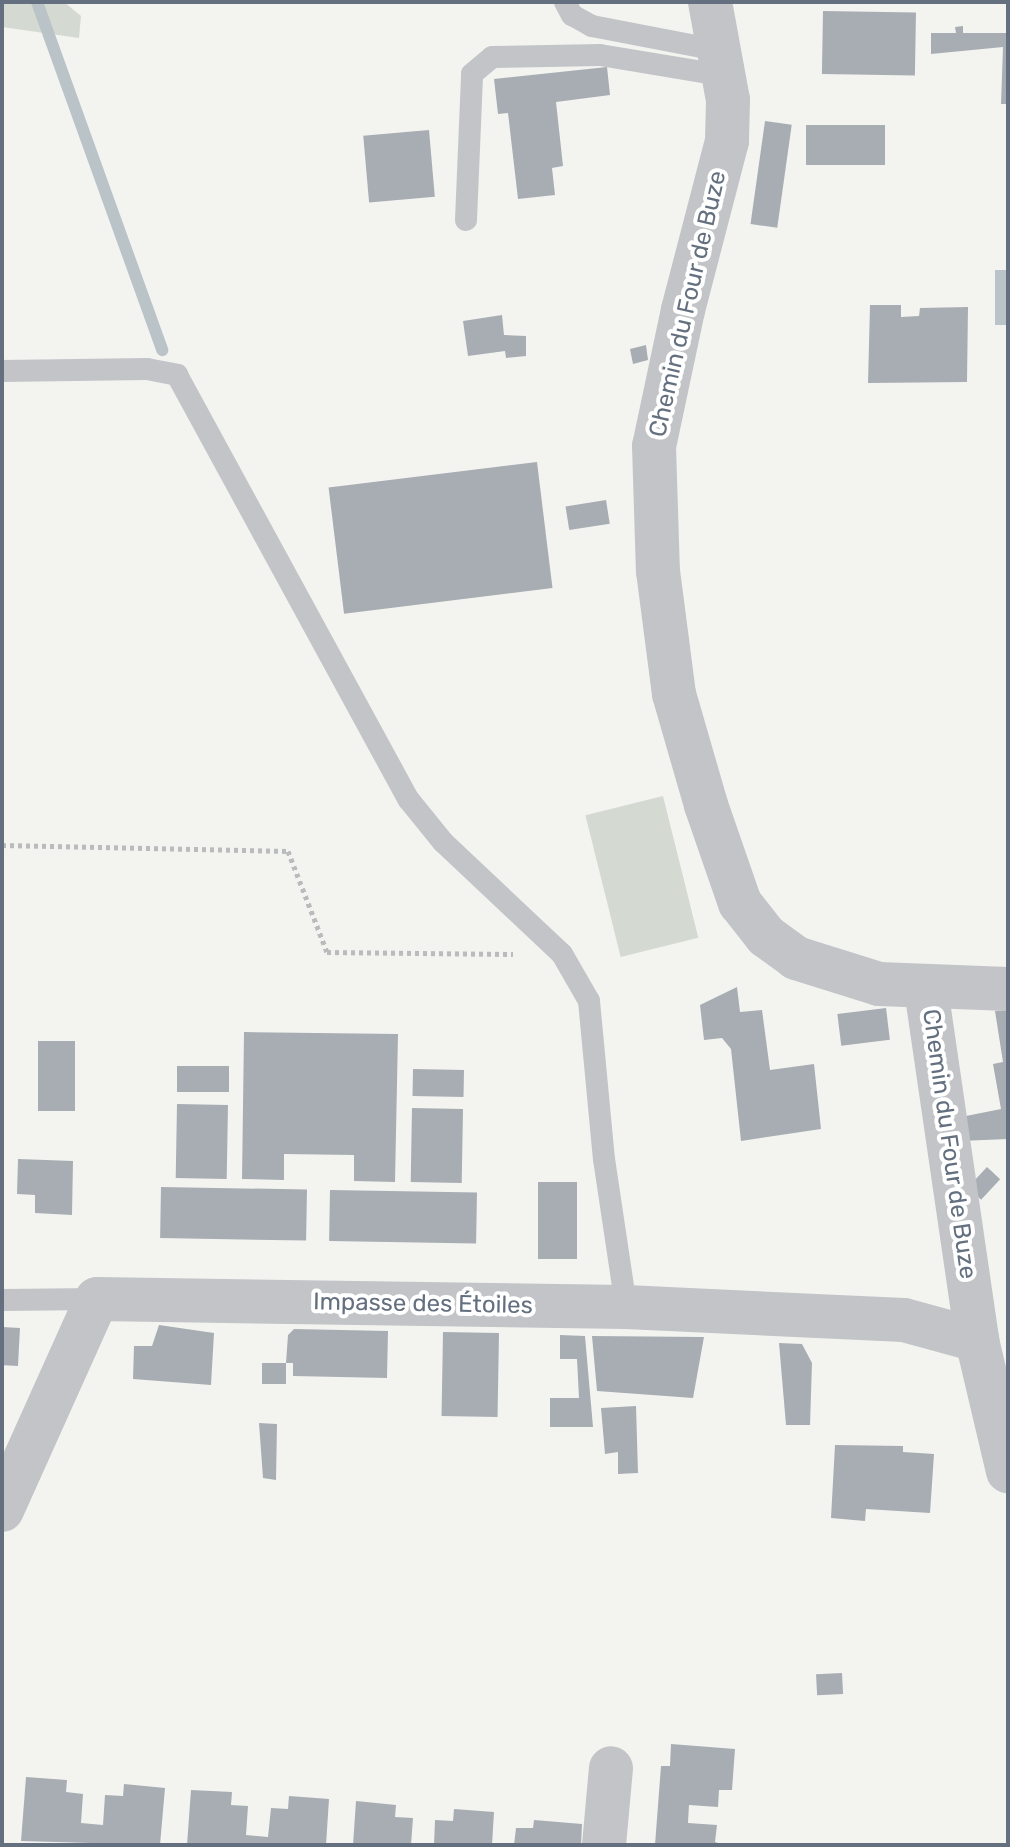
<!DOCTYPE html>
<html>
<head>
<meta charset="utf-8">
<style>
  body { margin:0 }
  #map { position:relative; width:1010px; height:1847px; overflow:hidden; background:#f3f4f0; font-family:Rubik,sans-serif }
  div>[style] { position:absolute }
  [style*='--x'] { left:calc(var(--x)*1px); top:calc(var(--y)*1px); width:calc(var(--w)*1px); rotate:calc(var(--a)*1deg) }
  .green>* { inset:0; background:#d4dad1; transform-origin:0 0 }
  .water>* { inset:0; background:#b9c3c8; transform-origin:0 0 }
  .stream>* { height:12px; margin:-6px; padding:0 6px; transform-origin:6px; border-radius:6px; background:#b9c3c8 }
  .building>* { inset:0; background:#a7adb3; transform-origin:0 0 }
  .path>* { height:5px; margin-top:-2.5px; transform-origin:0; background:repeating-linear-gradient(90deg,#b9bbbd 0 4px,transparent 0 8px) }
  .service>* { height:22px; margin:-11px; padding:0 11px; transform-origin:11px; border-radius:11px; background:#c2c4c8 }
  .minor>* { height:44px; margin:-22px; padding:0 22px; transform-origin:22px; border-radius:22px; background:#c2c4c8 }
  span { translate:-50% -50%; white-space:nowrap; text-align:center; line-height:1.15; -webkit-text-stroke:8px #fff; paint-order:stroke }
  .street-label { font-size:24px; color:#64707f }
  .frame { position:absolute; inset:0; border:4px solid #64707f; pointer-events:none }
</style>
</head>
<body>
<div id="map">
  <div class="green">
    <div style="clip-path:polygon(2px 2px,64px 2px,81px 16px,79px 38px,2px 27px)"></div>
    <div style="left:663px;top:796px;width:146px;height:80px;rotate:76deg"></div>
  </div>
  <div class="water">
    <div style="left:995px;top:270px;width:13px;height:55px"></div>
  </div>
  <div class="stream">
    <div style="--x:37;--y:2;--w:370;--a:70.2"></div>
  </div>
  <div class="building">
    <div style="left:823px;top:11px;width:93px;height:63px;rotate:1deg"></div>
    <div style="clip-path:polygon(963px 26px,963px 33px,1008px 33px,1008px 104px,1001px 104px,1003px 47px,931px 54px,931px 33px,956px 33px,955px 27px)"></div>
    <div style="clip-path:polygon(607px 67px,610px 95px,556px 102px,563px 166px,552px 168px,555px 195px,518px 199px,508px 113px,498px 114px,494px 79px)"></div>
    <div style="left:765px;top:121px;width:27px;height:104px;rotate:8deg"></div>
    <div style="left:806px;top:125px;width:79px;height:40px"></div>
    <div style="left:429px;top:130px;width:67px;height:66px;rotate:85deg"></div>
    <div style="clip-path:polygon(870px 305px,901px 305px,901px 317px,919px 316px,920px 308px,968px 307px,967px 382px,868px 383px)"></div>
    <div style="clip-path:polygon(502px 315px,504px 335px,526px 336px,526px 356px,506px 358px,505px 351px,468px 356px,463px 321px)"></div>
    <div style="clip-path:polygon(646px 345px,648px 360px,633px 364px,630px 349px)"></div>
    <div style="left:537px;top:462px;width:127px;height:210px;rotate:83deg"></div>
    <div style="left:606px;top:500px;width:24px;height:41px;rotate:81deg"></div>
    <div style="clip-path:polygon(737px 987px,740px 1012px,762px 1010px,770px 1070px,814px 1064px,821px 1129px,741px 1141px,731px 1049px,722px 1038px,704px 1040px,700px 1005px)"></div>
    <div style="left:886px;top:1008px;width:32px;height:49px;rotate:83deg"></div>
    <div style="clip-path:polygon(1008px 1010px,1008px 1139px,960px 1141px,956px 1118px,1001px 1109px,993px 1064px,1003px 1062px,995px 1011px)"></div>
    <div style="clip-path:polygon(244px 1032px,398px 1034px,395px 1182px,354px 1181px,354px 1155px,284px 1154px,284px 1180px,242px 1179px)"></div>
    <div style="left:38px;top:1041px;width:37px;height:70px"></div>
    <div style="left:177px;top:1066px;width:52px;height:26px"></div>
    <div style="left:413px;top:1069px;width:51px;height:27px;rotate:1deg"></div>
    <div style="left:177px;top:1104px;width:51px;height:74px;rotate:1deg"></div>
    <div style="left:412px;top:1108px;width:51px;height:74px;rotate:1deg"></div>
    <div style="clip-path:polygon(18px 1159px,73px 1161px,72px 1215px,35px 1213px,35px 1195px,17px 1194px)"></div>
    <div style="left:987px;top:1167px;width:18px;height:28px;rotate:43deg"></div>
    <div style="left:538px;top:1182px;width:39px;height:77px"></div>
    <div style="left:161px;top:1187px;width:146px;height:51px;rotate:1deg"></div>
    <div style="left:330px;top:1190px;width:147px;height:51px;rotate:1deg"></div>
    <div style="clip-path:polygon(159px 1325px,214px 1333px,211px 1385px,133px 1379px,134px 1346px,152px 1346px)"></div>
    <div style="left:2px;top:1327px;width:18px;height:38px;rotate:3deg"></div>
    <div style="clip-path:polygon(294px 1329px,388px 1331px,387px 1378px,293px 1376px,293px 1363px,286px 1363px,288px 1335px)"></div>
    <div style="left:443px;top:1332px;width:56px;height:84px;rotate:1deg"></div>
    <div style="clip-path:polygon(560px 1335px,585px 1336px,593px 1427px,550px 1427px,550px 1398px,579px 1398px,577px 1359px,560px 1359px)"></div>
    <div style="clip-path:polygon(592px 1336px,704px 1337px,693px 1398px,597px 1391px)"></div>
    <div style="clip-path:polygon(779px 1343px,802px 1344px,812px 1363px,810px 1425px,786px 1425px)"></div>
    <div style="left:262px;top:1363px;width:24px;height:21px"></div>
    <div style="clip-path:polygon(636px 1406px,638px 1473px,618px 1474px,618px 1452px,605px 1454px,601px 1408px)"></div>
    <div style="clip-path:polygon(259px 1423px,277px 1424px,276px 1480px,263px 1478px)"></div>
    <div style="clip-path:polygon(835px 1445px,903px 1446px,903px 1452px,934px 1454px,930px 1513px,866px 1509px,865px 1521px,831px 1518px)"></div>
    <div style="left:842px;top:1673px;width:21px;height:26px;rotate:87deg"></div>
    <div style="clip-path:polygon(671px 1744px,735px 1749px,732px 1790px,719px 1790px,718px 1807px,689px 1805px,688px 1823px,717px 1825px,715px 1842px,724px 1845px,655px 1845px,661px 1766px,670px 1766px)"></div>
    <div style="clip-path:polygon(26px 1777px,67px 1780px,66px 1792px,83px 1794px,81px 1823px,103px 1825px,105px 1795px,123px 1796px,124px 1784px,165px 1788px,160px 1845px,21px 1841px)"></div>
    <div style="clip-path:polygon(191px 1790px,232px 1792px,231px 1805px,248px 1806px,246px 1835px,268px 1837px,271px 1808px,288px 1809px,289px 1796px,329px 1799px,326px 1845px,187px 1845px)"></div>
    <div style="clip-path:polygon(356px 1801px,396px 1805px,395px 1817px,413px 1818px,411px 1845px,353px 1845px)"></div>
    <div style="clip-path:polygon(454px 1809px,494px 1812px,492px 1845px,434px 1845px,435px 1820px,453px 1821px)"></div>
    <div style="clip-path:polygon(534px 1820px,582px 1824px,581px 1845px,514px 1845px,516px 1828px,533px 1828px)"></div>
  </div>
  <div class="path">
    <div style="--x:2;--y:845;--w:286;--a:1.2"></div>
    <div style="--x:288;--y:851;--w:108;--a:68.9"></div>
    <div style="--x:327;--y:952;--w:186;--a:0.6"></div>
  </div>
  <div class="service">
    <div style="--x:565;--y:2;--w:15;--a:62"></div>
    <div style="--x:572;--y:15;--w:23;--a:29"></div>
    <div style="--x:592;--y:26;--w:127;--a:10.9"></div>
    <div style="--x:466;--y:220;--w:146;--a:-87.6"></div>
    <div style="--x:472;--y:74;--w:26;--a:-40"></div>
    <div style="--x:492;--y:57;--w:108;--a:-1.1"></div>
    <div style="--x:600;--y:55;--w:123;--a:9.4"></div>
    <div style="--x:2;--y:371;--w:145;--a:-0.8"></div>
    <div style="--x:147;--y:369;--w:31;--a:11"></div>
    <div style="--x:177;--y:375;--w:484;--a:61.4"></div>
    <div style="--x:409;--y:800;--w:54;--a:51"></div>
    <div style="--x:443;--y:842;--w:163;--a:43.3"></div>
    <div style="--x:562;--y:954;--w:54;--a:60.1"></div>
    <div style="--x:589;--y:1001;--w:159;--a:84.6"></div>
    <div style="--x:604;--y:1159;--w:150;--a:81.5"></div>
    <div style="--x:2;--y:1300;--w:95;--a:-0.6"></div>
  </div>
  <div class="minor">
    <div style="--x:710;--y:2;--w:100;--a:79.6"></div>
    <div style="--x:728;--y:100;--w:41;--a:91.4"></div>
    <div style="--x:727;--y:141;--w:175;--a:104.6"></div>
    <div style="--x:683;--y:310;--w:139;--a:102"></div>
    <div style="--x:654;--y:446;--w:125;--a:88.2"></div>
    <div style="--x:658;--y:571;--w:124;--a:82.6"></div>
    <div style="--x:674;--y:694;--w:116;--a:73.9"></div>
    <div style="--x:706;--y:805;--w:104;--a:70.9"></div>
    <div style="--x:740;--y:903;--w:42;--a:51.8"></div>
    <div style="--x:766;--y:936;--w:37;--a:36"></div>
    <div style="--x:796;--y:958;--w:87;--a:17.4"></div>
    <div style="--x:879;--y:984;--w:129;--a:2.2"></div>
    <div style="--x:926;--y:989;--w:355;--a:81.7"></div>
    <div style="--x:977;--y:1340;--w:135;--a:76.7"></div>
    <div style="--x:2;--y:1510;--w:231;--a:-65.8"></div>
    <div style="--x:97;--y:1299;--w:529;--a:0.87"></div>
    <div style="--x:626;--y:1307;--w:278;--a:2.7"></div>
    <div style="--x:904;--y:1320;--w:76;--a:15.3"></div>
    <div style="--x:604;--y:1845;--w:77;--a:-84.8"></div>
  </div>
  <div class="street-label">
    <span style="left:688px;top:304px;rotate:-77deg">Chemin du Four de Buze</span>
    <span style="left:949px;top:1144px;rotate:82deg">Chemin du Four de Buze</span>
    <span style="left:423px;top:1304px;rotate:1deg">Impasse des Étoiles</span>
  </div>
  <div class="frame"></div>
</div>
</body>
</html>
